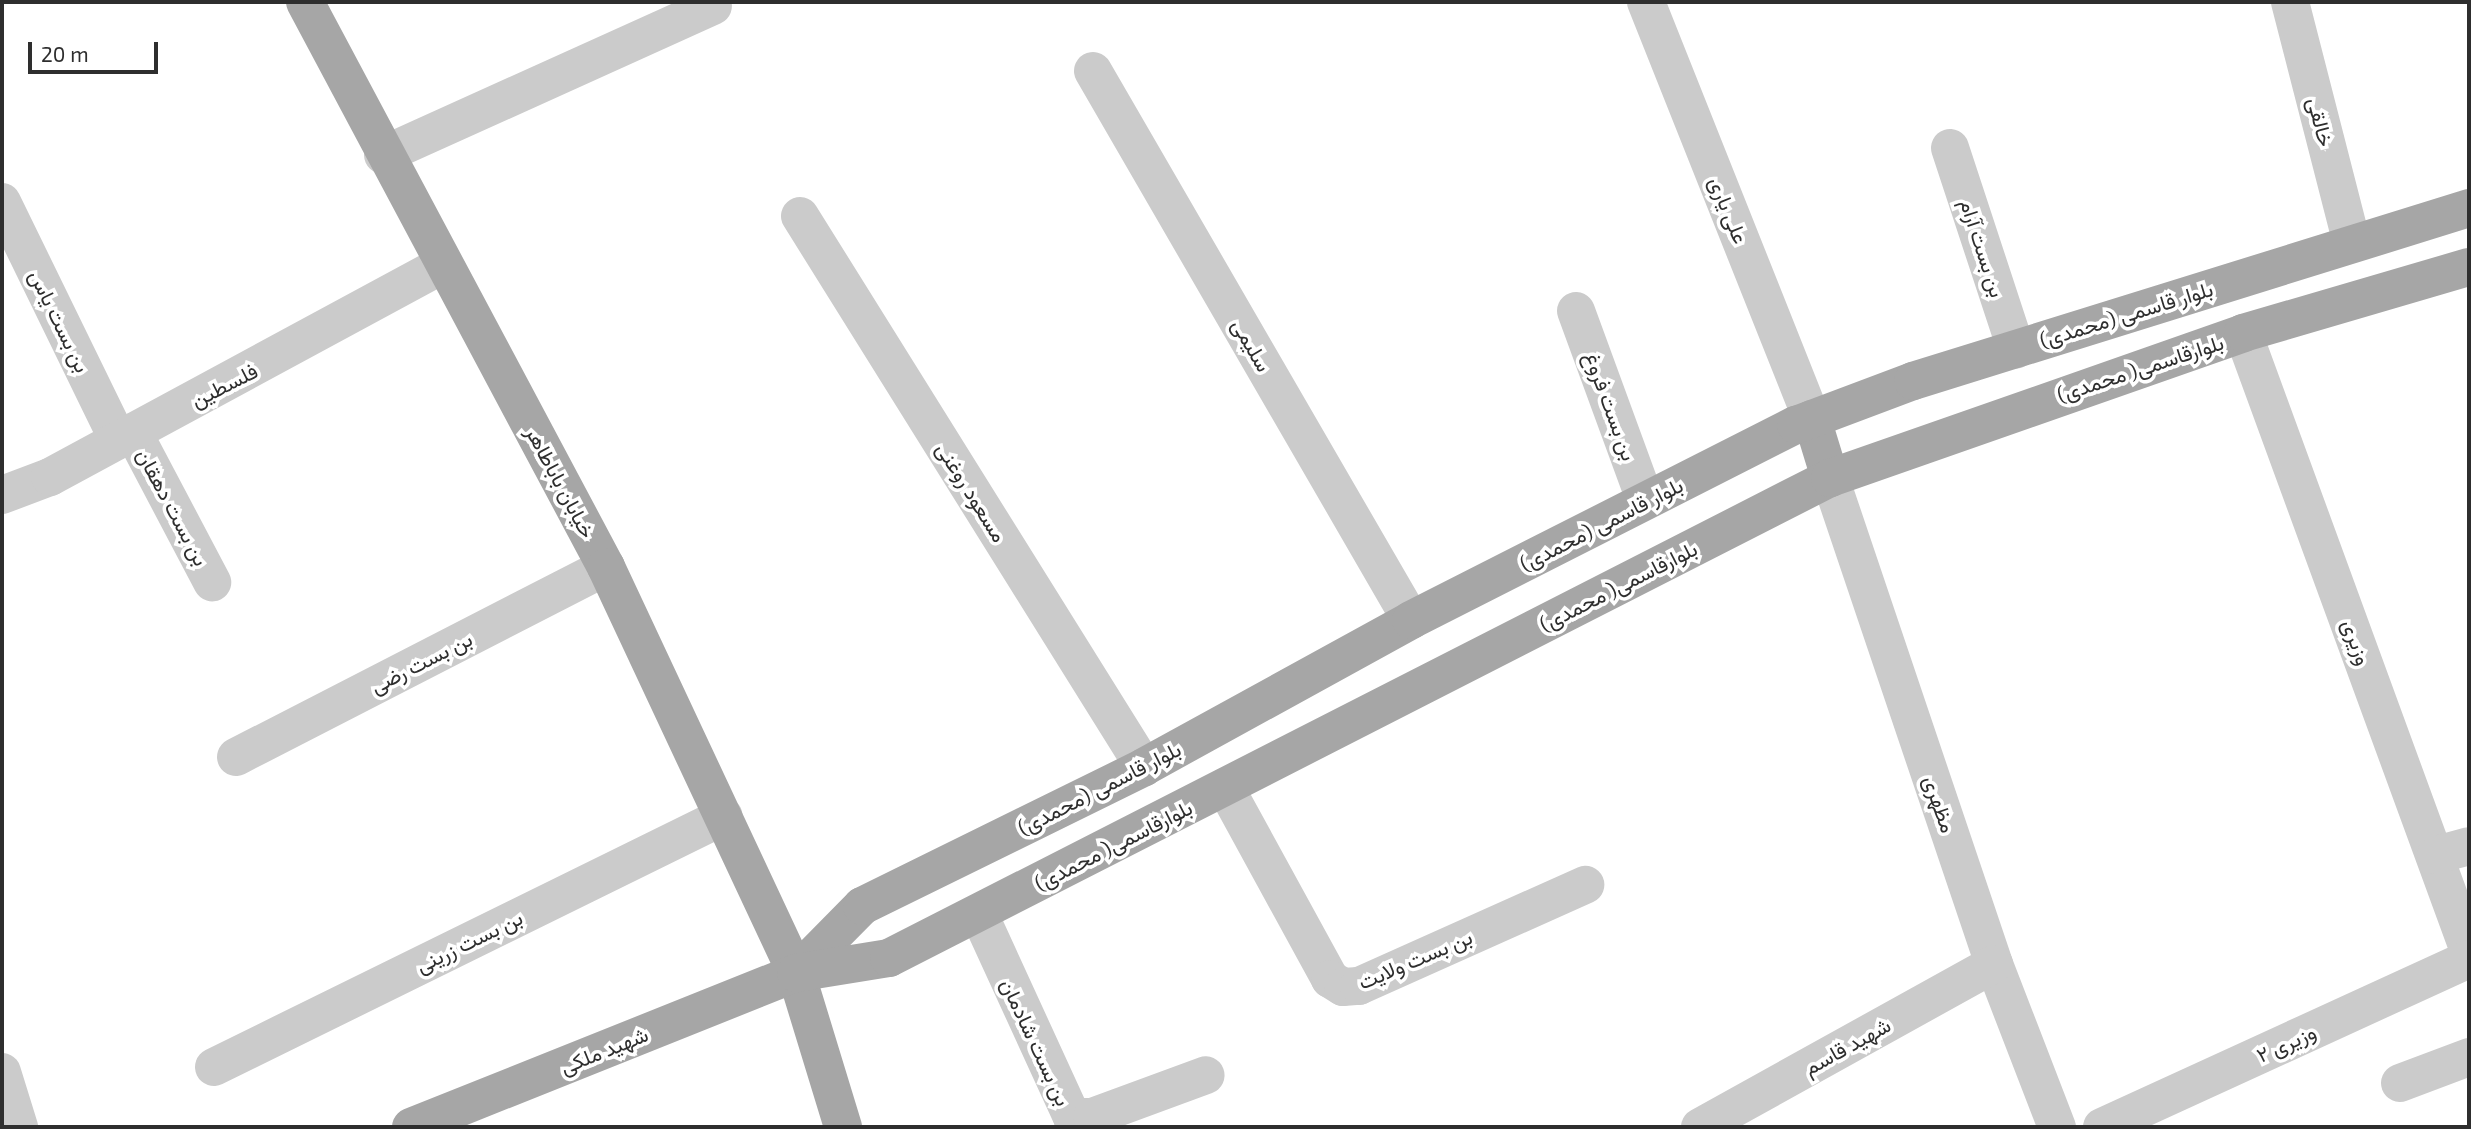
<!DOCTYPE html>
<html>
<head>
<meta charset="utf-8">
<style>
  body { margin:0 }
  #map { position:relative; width:2471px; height:1129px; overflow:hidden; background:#fff; font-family:"Exo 2",Vazirmatn,sans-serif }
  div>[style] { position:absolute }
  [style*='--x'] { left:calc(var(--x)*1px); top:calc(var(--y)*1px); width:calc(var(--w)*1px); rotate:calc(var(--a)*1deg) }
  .minor>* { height:38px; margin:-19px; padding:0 19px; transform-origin:19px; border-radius:19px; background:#cbcbcb }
  .major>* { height:38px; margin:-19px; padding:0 19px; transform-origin:19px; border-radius:19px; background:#a6a6a6 }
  span { translate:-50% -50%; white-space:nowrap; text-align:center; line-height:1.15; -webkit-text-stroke:7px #fff; paint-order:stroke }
  .street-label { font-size:21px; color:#2e2e2e }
  .frame { position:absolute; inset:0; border:4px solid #2e2e2e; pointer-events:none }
  .scale { position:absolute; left:28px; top:42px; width:130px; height:32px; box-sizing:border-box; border:4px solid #2e2e2e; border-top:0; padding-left:9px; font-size:21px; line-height:24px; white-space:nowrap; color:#2e2e2e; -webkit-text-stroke:5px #fff; paint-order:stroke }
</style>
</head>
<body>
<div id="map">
  <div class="minor">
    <div style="--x:1646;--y:2;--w:449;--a:68.3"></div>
    <div style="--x:2290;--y:2;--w:249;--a:75.6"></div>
    <div style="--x:1093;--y:71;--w:634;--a:59.92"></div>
    <div style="--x:1950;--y:148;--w:212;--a:71.8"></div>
    <div style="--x:383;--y:155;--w:362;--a:-24.3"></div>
    <div style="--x:2;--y:202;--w:265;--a:64"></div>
    <div style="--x:800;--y:216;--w:650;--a:58.02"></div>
    <div style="--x:1576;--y:311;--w:201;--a:69.9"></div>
    <div style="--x:2243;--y:333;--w:658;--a:69.91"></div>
    <div style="--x:133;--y:432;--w:170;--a:62.2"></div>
    <div style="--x:1830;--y:478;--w:513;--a:71.35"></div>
    <div style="--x:1994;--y:964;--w:175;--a:68.9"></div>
    <div style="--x:2;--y:495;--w:51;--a:-20.6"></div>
    <div style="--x:50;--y:477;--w:444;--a:-28.4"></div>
    <div style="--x:236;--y:757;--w:416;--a:-27.2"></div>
    <div style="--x:1225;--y:787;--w:219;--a:61.3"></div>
    <div style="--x:1330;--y:979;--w:15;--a:32"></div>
    <div style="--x:1343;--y:987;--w:16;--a:-4"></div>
    <div style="--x:1359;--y:986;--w:248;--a:-24.1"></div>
    <div style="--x:2436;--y:855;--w:34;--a:-15"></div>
    <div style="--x:979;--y:914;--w:223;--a:65.4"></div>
    <div style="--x:1072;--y:1117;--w:20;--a:0"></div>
    <div style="--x:1092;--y:1117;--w:121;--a:-20.2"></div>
    <div style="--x:214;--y:1067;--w:568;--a:-26.2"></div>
    <div style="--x:2;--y:1072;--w:58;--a:72.8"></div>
    <div style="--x:2400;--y:1083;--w:74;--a:-20.6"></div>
    <div style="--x:1700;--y:1127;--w:336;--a:-29"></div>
    <div style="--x:2102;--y:1127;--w:404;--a:-24.6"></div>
  </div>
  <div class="major">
    <div style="--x:305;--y:2;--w:640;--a:61.95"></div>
    <div style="--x:606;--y:567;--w:448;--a:64.9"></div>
    <div style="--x:796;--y:973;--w:161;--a:73"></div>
    <div style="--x:1812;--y:419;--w:62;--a:73"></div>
    <div style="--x:796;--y:973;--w:94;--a:-45.4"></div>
    <div style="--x:862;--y:906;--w:314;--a:-26.2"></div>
    <div style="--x:1144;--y:767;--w:305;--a:-28.8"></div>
    <div style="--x:1411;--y:620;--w:432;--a:-26.9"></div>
    <div style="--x:1796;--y:425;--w:125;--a:-20.6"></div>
    <div style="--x:1913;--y:381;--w:582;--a:-17.28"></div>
    <div style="--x:411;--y:1127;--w:415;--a:-21.8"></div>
    <div style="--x:796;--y:973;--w:94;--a:-9.2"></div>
    <div style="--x:889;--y:958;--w:1056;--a:-27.03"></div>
    <div style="--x:1830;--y:478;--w:438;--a:-19.3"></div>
    <div style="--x:2243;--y:333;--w:235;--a:-16.3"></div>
  </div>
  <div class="street-label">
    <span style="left:2321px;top:122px;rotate:76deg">خالقی</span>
    <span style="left:1729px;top:210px;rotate:68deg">علی یاری</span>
    <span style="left:1983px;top:248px;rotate:72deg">بن بست آرام</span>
    <span style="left:2126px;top:314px;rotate:-17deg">بلوار قاسمی (محمدی)</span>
    <span style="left:60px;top:321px;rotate:64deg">بن بست یاس</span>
    <span style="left:1252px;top:345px;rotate:60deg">سلیمی</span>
    <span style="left:2140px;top:368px;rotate:-18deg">بلوارقاسمی( محمدی)</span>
    <span style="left:224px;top:385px;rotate:-27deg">فلسطین</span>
    <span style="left:1611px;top:406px;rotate:70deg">بن بست فروغ</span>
    <span style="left:561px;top:482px;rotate:62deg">خیابان باباطاهر</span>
    <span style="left:972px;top:492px;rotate:58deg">مسعود روغنی</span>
    <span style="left:173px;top:507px;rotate:62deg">بن بست دهقان</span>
    <span style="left:1601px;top:524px;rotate:-27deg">بلوار قاسمی (محمدی)</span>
    <span style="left:1618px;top:586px;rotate:-27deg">بلوارقاسمی( محمدی)</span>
    <span style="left:2357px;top:642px;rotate:70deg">وزیری</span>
    <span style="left:421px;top:662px;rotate:-27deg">بن بست رضی</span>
    <span style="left:1099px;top:788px;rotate:-27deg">بلوار قاسمی (محمدی)</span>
    <span style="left:1940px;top:804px;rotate:71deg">مظهری</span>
    <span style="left:1113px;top:845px;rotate:-27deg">بلوارقاسمی( محمدی)</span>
    <span style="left:469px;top:941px;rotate:-26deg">بن بست زرینی</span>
    <span style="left:1415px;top:959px;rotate:-23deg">بن بست ولایت</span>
    <span style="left:1036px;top:1042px;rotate:65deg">بن بست شادمان</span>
    <span style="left:2286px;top:1043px;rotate:-25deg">وزیری ۲</span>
    <span style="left:1847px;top:1046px;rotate:-29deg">شهید قاسم</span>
    <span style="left:604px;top:1050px;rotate:-22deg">شهید ملکی</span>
  </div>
  <div class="frame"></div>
  <div class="scale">20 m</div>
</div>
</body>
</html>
